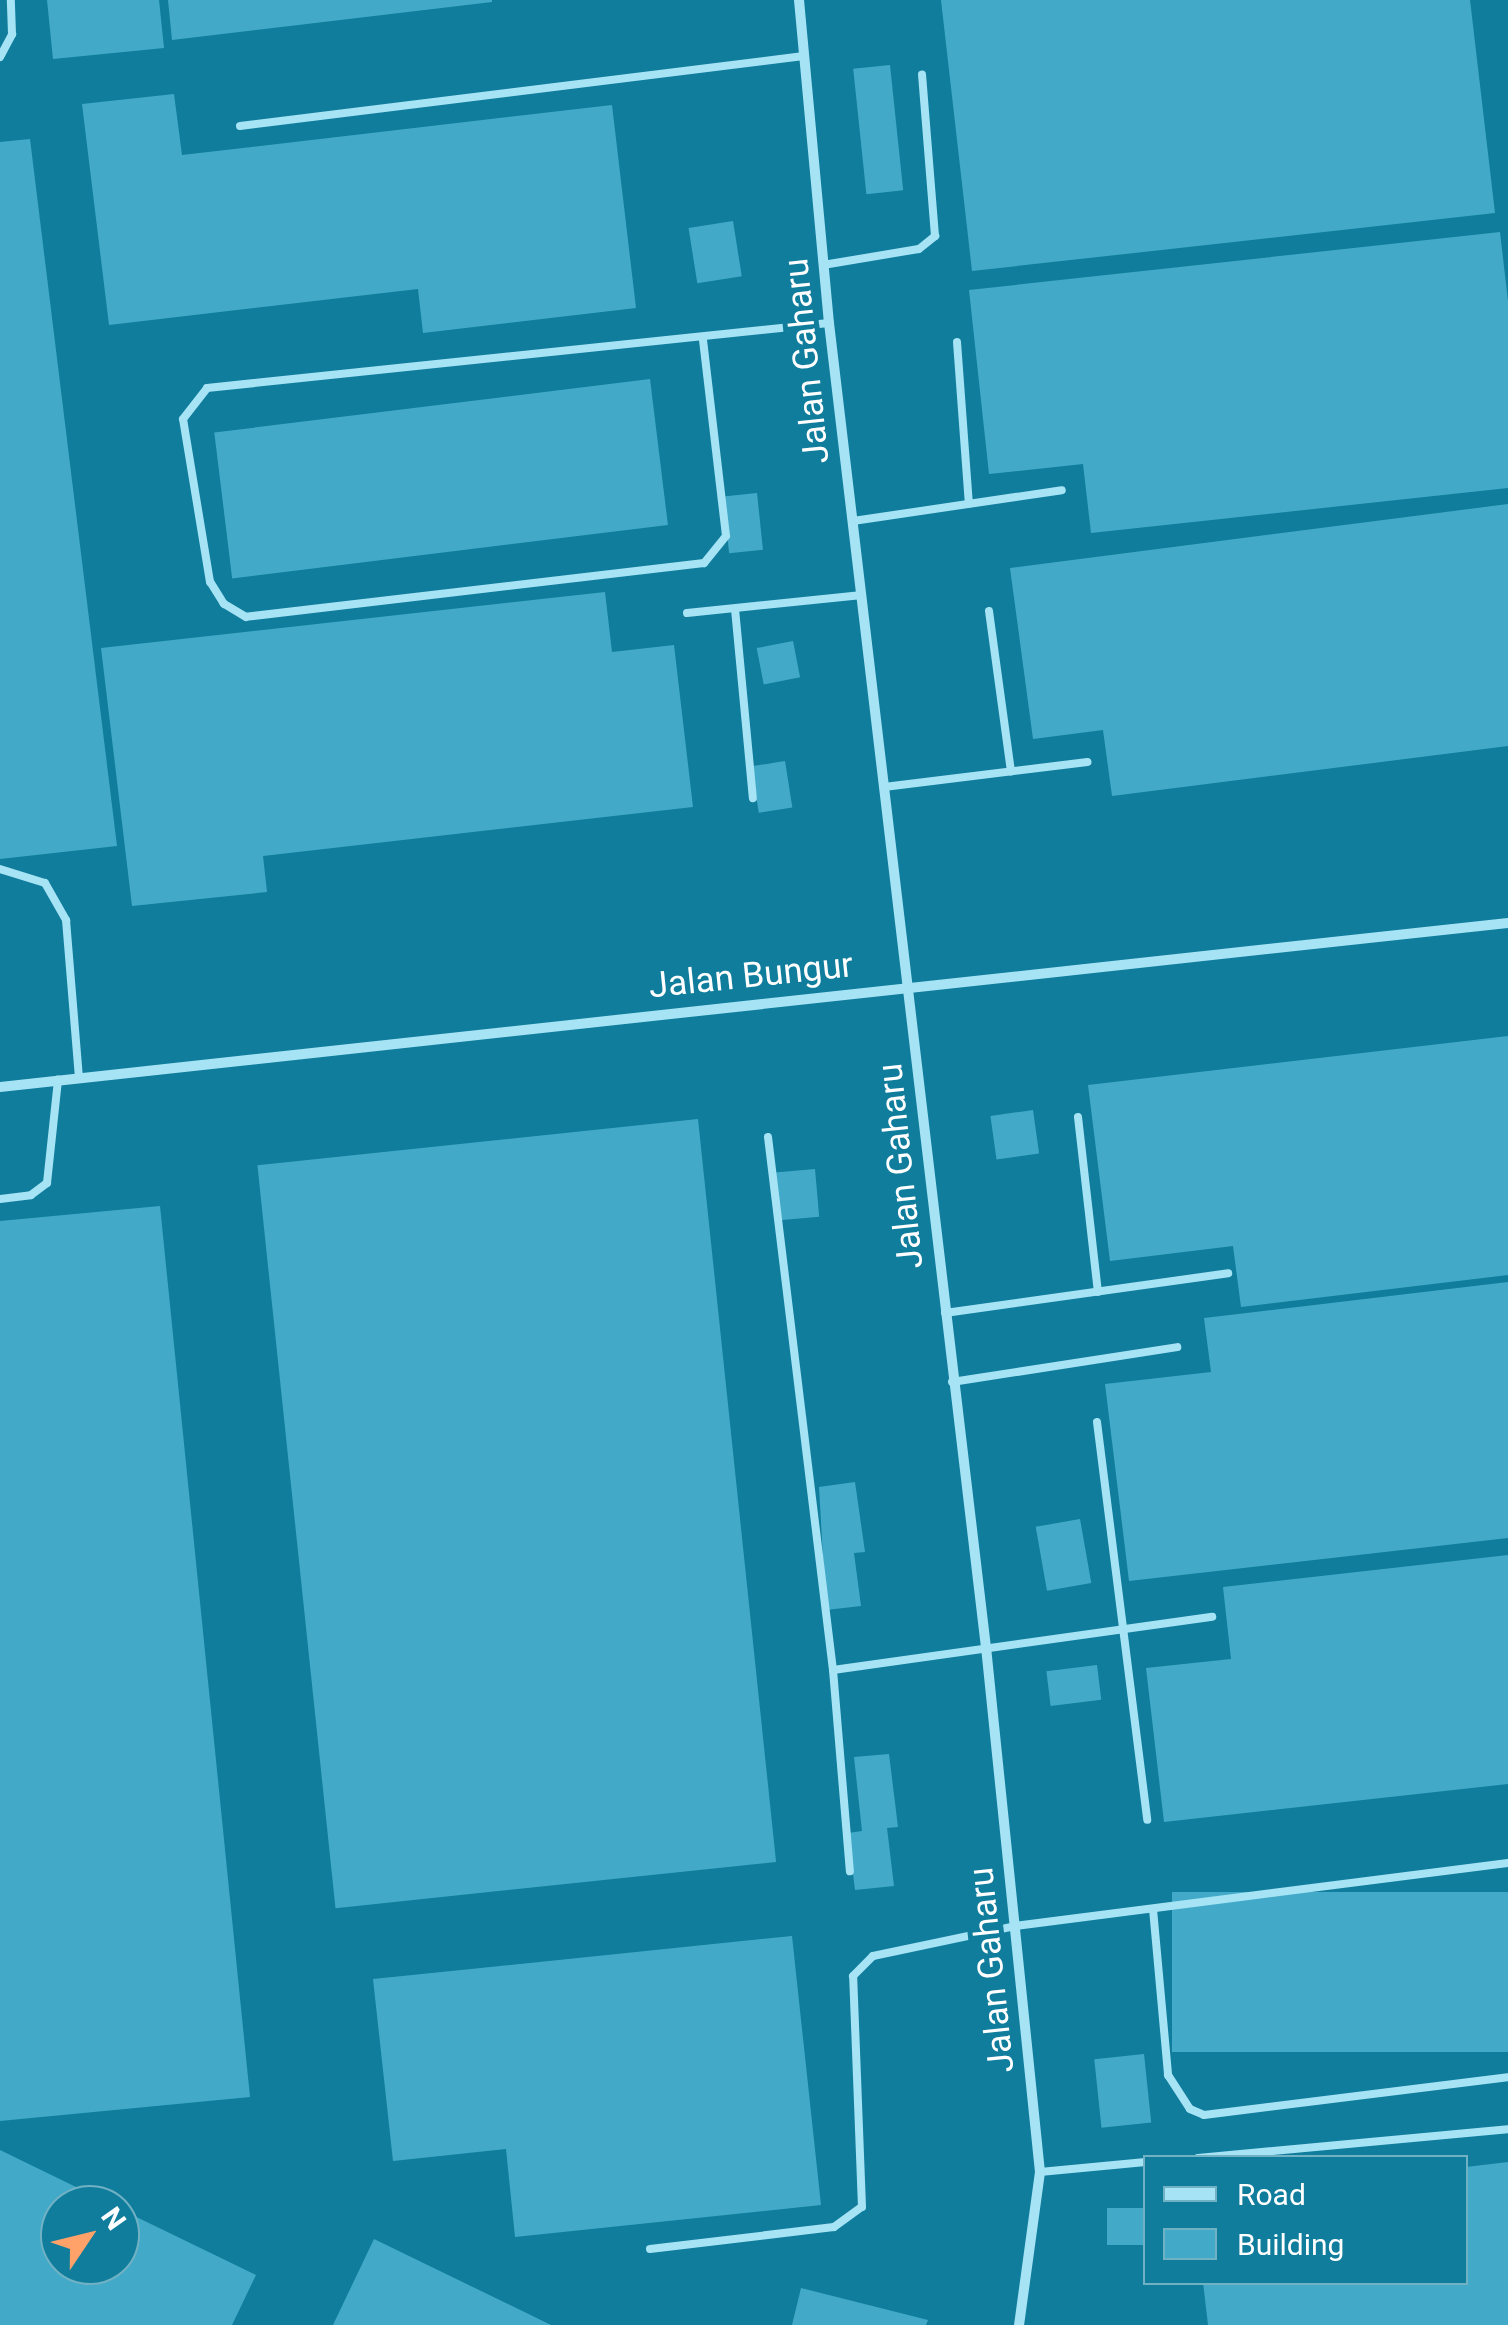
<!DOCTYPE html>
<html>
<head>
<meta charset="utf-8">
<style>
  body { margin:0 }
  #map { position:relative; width:1508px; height:2325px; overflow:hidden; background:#107d9d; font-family:Roboto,sans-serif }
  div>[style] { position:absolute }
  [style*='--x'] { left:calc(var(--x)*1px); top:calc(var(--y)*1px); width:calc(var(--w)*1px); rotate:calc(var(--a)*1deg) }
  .building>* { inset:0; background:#42aac8; transform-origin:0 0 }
  .service>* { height:8px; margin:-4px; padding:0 4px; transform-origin:4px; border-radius:4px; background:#a6e4f5 }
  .minor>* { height:10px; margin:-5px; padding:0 5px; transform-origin:5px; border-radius:5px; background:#a6e4f5 }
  span { translate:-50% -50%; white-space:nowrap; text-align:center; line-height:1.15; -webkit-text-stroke:10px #107d9d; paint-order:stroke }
  .street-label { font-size:35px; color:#fff }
  .legend { position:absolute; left:1143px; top:2155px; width:325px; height:130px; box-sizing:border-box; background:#107d9d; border:2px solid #70b1c4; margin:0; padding:12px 18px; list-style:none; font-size:30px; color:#fff }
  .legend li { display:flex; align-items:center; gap:20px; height:50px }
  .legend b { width:50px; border:2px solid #70b1c4 }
  .north { position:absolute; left:40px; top:2185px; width:100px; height:100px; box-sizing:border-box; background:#107d9d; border:2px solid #70b1c4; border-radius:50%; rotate:55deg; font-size:28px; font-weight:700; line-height:40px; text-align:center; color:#fff }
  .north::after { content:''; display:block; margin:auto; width:35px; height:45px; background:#ffa26a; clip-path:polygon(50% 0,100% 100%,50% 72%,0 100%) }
</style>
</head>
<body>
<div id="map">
  <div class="building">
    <div style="clip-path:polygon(47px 0,159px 0,164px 48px,53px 59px)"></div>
    <div style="clip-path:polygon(168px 0,492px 0,492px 2px,172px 40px)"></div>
    <div style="clip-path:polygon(941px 0,1470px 0,1495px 213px,972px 271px)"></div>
    <div style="left:890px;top:65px;width:126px;height:37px;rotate:84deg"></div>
    <div style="clip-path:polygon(174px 94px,182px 155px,612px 105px,636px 308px,423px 333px,418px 289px,109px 325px,82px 104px)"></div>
    <div style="clip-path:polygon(30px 139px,117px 846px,0 859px,0 142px)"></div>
    <div style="left:733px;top:221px;width:56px;height:45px;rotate:81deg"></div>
    <div style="clip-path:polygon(1500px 232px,1508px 301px,1508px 488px,1091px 533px,1083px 464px,989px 474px,969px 290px)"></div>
    <div style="left:650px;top:379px;width:147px;height:439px;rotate:83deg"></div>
    <div style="left:757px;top:493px;width:57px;height:34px;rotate:84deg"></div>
    <div style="clip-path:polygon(1508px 504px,1508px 746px,1112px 796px,1103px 730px,1033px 739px,1010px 568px)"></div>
    <div style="clip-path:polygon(605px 592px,612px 652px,674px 645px,693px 807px,263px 856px,267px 892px,132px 906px,101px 648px)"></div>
    <div style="left:793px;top:641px;width:37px;height:37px;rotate:79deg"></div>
    <div style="left:785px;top:761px;width:47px;height:34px;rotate:81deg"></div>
    <div style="clip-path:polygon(1508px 1036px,1508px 1275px,1241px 1307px,1233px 1246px,1110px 1261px,1088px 1085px)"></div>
    <div style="left:1033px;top:1110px;width:44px;height:43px;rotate:82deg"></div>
    <div style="left:698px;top:1119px;width:747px;height:443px;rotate:84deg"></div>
    <div style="left:815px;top:1169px;width:48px;height:40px;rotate:85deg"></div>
    <div style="clip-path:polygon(160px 1206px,250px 2097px,0 2121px,0 1221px)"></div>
    <div style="clip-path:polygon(1508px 1282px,1508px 1538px,1129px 1581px,1105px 1384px,1211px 1372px,1204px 1318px)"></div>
    <div style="clip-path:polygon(855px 1482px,865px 1552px,854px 1553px,861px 1606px,826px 1610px,819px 1487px)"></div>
    <div style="left:1080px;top:1519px;width:65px;height:45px;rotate:80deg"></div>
    <div style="clip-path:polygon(1508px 1555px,1508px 1784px,1164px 1822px,1146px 1668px,1231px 1659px,1223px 1587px)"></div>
    <div style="left:1097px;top:1665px;width:35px;height:51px;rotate:83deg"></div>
    <div style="clip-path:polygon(889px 1754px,898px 1827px,887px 1828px,894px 1886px,855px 1890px,848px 1833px,862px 1831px,854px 1757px)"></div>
    <div style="left:1508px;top:1892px;width:160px;height:336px;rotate:90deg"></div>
    <div style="clip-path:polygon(792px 1936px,821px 2205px,515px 2237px,506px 2149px,393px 2161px,373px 1979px)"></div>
    <div style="left:1144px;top:2054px;width:69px;height:50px;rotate:84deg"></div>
    <div style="clip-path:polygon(0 2150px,113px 2205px,60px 2205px,60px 2265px,120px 2265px,120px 2209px,256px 2275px,232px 2325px,0 2325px)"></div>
    <div style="clip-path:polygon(1508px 2162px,1508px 2325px,1208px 2325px,1203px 2282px,1466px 2282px,1466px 2167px)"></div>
    <div style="left:1146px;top:2208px;width:37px;height:39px;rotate:90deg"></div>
    <div style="clip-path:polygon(374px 2239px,551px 2325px,333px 2325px)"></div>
    <div style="clip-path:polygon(801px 2288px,928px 2320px,926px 2325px,792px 2325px)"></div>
  </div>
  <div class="service">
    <div style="--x:0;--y:57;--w:26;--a:-62"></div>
    <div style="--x:12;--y:34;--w:34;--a:-92"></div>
    <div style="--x:240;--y:126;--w:568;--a:-7.07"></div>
    <div style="--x:823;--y:265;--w:97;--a:-9.5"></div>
    <div style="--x:919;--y:249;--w:21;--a:-39"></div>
    <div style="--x:935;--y:236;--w:162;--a:-94.6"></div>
    <div style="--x:703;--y:340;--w:197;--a:83.3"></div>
    <div style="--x:726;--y:536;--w:35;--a:129"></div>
    <div style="--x:704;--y:563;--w:461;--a:173.3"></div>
    <div style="--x:246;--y:617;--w:26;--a:-149"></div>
    <div style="--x:224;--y:604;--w:26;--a:-122"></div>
    <div style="--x:210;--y:582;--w:165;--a:-99.4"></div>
    <div style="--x:183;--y:419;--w:39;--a:-52"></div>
    <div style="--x:207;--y:388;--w:625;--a:-5.97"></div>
    <div style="--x:957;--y:342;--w:162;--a:85.8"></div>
    <div style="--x:853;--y:521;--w:211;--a:-8.4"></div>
    <div style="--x:735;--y:609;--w:190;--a:84.6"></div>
    <div style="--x:989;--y:611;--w:162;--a:82.2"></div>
    <div style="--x:687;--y:613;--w:176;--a:-5.9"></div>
    <div style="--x:884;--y:787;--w:205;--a:-7"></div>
    <div style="--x:0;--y:869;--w:47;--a:17.3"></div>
    <div style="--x:45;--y:883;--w:43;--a:60.4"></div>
    <div style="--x:66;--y:920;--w:159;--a:85.3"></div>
    <div style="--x:1078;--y:1117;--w:176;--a:83.5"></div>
    <div style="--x:768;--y:1137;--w:537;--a:83.05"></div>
    <div style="--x:833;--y:1670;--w:202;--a:85.2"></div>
    <div style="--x:0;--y:1199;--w:31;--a:-7"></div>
    <div style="--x:31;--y:1195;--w:20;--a:-37"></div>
    <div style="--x:47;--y:1183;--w:104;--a:-83.9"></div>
    <div style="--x:945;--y:1313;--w:286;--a:-8"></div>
    <div style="--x:952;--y:1382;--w:228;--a:-8.8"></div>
    <div style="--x:1097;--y:1422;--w:401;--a:82.8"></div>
    <div style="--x:833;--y:1670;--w:383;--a:-8"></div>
    <div style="--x:1153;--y:1909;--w:167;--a:84.8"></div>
    <div style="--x:1168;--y:2075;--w:40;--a:57.1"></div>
    <div style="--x:1190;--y:2109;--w:15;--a:23"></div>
    <div style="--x:1204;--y:2115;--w:306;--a:-7.1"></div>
    <div style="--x:1198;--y:2158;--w:311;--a:-5.3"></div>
    <div style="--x:1040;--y:2172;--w:106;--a:-5.4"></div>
    <div style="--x:650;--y:2249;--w:185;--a:-6.8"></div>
    <div style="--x:834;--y:2227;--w:34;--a:-36"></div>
    <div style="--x:862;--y:2207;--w:231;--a:-92.2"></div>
    <div style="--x:853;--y:1976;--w:28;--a:-45"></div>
    <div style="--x:873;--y:1956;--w:145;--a:-11.9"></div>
    <div style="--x:1015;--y:1926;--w:497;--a:-7.3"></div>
  </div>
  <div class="minor">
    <div style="--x:799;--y:0;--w:324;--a:84.7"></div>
    <div style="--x:829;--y:323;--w:1333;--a:83.24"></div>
    <div style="--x:986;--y:1647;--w:528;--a:84.13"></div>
    <div style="--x:1040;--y:2172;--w:154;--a:97.8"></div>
    <div style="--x:0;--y:1087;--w:1517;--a:-6.21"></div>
  </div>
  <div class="street-label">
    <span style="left:807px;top:361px;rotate:-96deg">Jalan Gaharu</span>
    <span style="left:751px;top:976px;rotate:-6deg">Jalan Bungur</span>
    <span style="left:901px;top:1166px;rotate:-96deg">Jalan Gaharu</span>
    <span style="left:992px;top:1970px;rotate:-96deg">Jalan Gaharu</span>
  </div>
  <ul class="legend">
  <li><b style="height:12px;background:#a6e4f5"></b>Road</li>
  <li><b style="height:28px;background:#42aac8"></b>Building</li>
  </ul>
  <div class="north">N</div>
</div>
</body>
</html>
